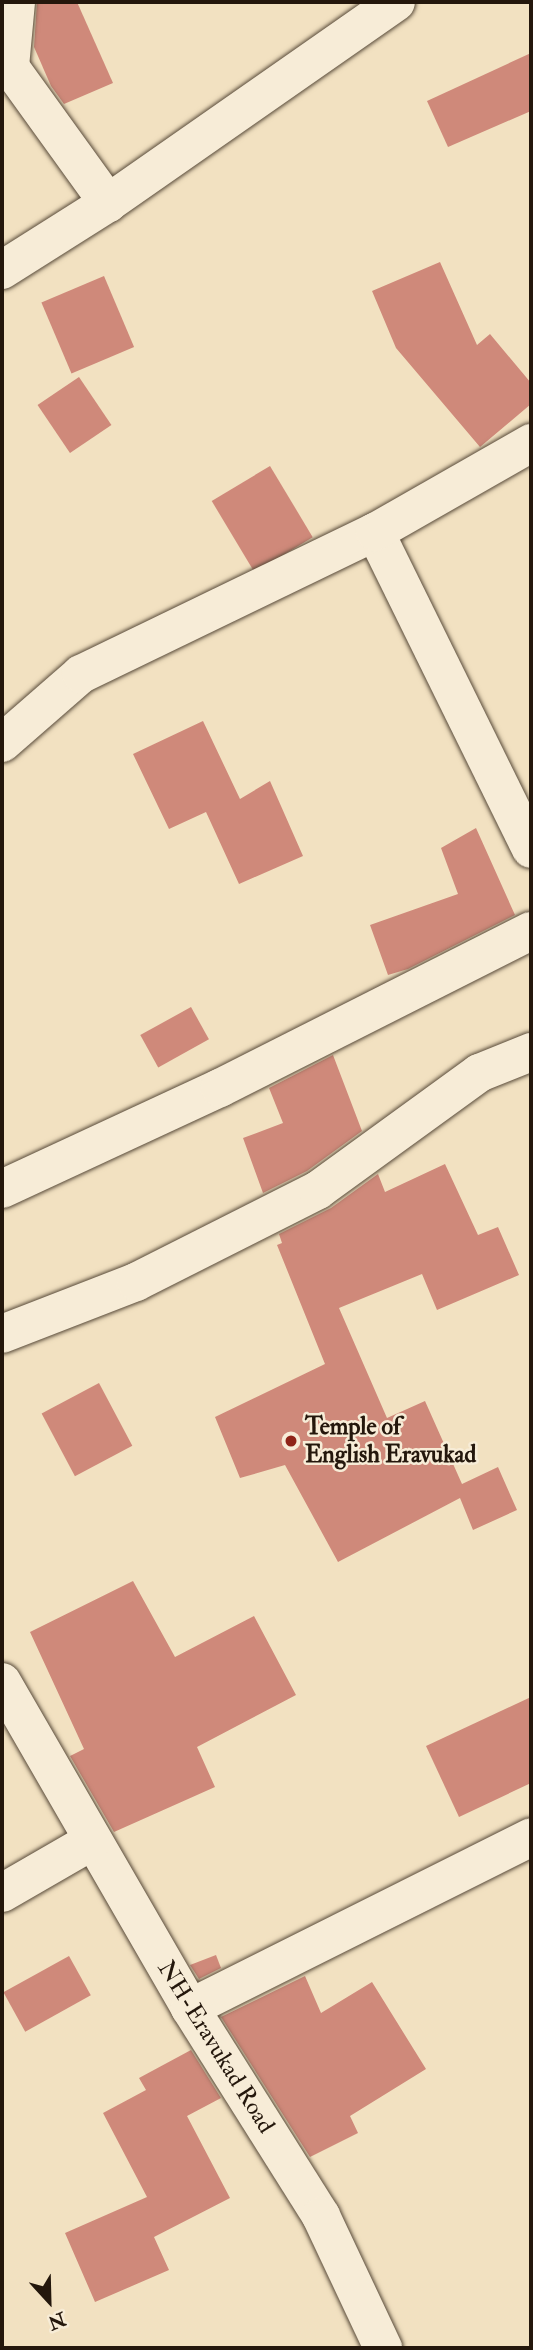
<!DOCTYPE html>
<html>
<head>
<meta charset="utf-8">
<style>
  body { margin:0 }
  #map { position:relative; width:533px; height:2350px; overflow:hidden; background:#f2e1c1; font-family:"IM FELL Double Pica",serif }
  div>[style] { position:absolute }
  [style*='--x'] { left:calc(var(--x)*1px); top:calc(var(--y)*1px); width:calc(var(--w)*1px); rotate:calc(var(--a)*1deg) }
  .building>* { inset:0; background:#cf897a; transform-origin:0 0 }
  .roads { filter:drop-shadow(0 0 2px #584a39) drop-shadow(0 0 2px #584a39) }
  .minor>* { height:38px; margin:-19px; padding:0 19px; transform-origin:19px; border-radius:19px; background:#f7ecd7 }
  .dots>* { width:19px; height:19px; translate:-50% -50%; box-sizing:border-box; border:4px solid #f7ecd7; border-radius:50% }
  span { translate:-50% -50%; white-space:nowrap; text-align:center; line-height:1.15; -webkit-text-stroke:5px #f7ecd7; paint-order:stroke }
  .poi-label { font-size:24px; color:#24170c; font-weight:700 }
  .left { translate:0 -50%; text-align:left }
  .street-label { font-size:24px; color:#24170c }
  .frame { position:absolute; inset:0; border:4px solid #24170c; pointer-events:none }
  .north { position:absolute; left:14px; top:2266px; width:70px; height:70px; -webkit-text-stroke:5px #f7ecd7; paint-order:stroke; rotate:158deg; font-size:19px; font-weight:700; line-height:28px; text-align:center; color:#24170c }
  .north::after { content:''; display:block; margin:auto; width:24px; height:32px; background:#24170c; clip-path:polygon(50% 0,100% 100%,50% 72%,0 100%) }
</style>
</head>
<body>
<div id="map">
  <div class="building">
    <div style="clip-path:polygon(37px 2px,77px 2px,113px 83px,64px 104px,51px 86px,34px 47px)"></div>
    <div style="clip-path:polygon(531px 53px,531px 111px,448px 147px,427px 101px)"></div>
    <div style="clip-path:polygon(440px 262px,477px 345px,490px 334px,531px 383px,531px 404px,480px 447px,396px 348px,372px 291px)"></div>
    <div style="left:104px;top:276px;width:77px;height:68px;rotate:67deg"></div>
    <div style="left:79px;top:377px;width:58px;height:50px;rotate:56deg"></div>
    <div style="left:270px;top:466px;width:83px;height:68px;rotate:59deg"></div>
    <div style="clip-path:polygon(203px 721px,240px 799px,270px 781px,303px 856px,239px 884px,206px 812px,169px 829px,133px 754px)"></div>
    <div style="clip-path:polygon(476px 828px,515px 915px,408px 969px,388px 975px,370px 925px,458px 894px,441px 848px)"></div>
    <div style="left:191px;top:1007px;width:37px;height:58px;rotate:61deg"></div>
    <div style="clip-path:polygon(333px 1055px,362px 1131px,307px 1171px,263px 1193px,243px 1138px,283px 1123px,269px 1088px)"></div>
    <div style="clip-path:polygon(445px 1164px,478px 1235px,498px 1227px,519px 1275px,437px 1310px,422px 1274px,339px 1308px,387px 1418px,425px 1401px,462px 1484px,498px 1467px,517px 1510px,473px 1530px,460px 1498px,338px 1562px,285px 1465px,240px 1478px,215px 1417px,325px 1364px,277px 1245px,282px 1243px,279px 1234px,331px 1208px,378px 1174px,385px 1192px)"></div>
    <div style="left:99px;top:1383px;width:71px;height:65px;rotate:62deg"></div>
    <div style="clip-path:polygon(133px 1581px,175px 1657px,254px 1616px,296px 1695px,197px 1747px,215px 1787px,114px 1832px,70px 1756px,84px 1749px,30px 1632px)"></div>
    <div style="clip-path:polygon(531px 1697px,531px 1783px,459px 1817px,426px 1746px)"></div>
    <div style="clip-path:polygon(216px 1955px,221px 1968px,199px 1979px,190px 1965px)"></div>
    <div style="left:69px;top:1956px;width:45px;height:75px;rotate:61deg"></div>
    <div style="clip-path:polygon(305px 1976px,321px 2013px,372px 1982px,426px 2069px,350px 2116px,358px 2133px,310px 2157px,221px 2017px)"></div>
    <div style="clip-path:polygon(191px 2050px,221px 2098px,187px 2116px,230px 2198px,154px 2237px,169px 2270px,95px 2302px,65px 2233px,147px 2197px,103px 2113px,146px 2090px,139px 2078px)"></div>
  </div>
  <div class="roads">
    <div class="minor">
      <div style="--x:16;--y:2;--w:65;--a:95.3"></div>
      <div style="--x:10;--y:67;--w:168;--a:54.2"></div>
      <div style="--x:2;--y:270;--w:125;--a:-32.3"></div>
      <div style="--x:108;--y:203;--w:351;--a:-34.9"></div>
      <div style="--x:375;--y:532;--w:353;--a:63.8"></div>
      <div style="--x:2;--y:743;--w:105;--a:-41.1"></div>
      <div style="--x:81;--y:674;--w:326;--a:-25.8"></div>
      <div style="--x:375;--y:532;--w:180;--a:-29.7"></div>
      <div style="--x:2;--y:1189;--w:240;--a:-24.9"></div>
      <div style="--x:220;--y:1088;--w:348;--a:-26.8"></div>
      <div style="--x:2;--y:1334;--w:144;--a:-21.2"></div>
      <div style="--x:136;--y:1282;--w:204;--a:-26.8"></div>
      <div style="--x:318;--y:1190;--w:199;--a:-36"></div>
      <div style="--x:479;--y:1073;--w:56;--a:-22"></div>
      <div style="--x:2;--y:1682;--w:376;--a:60"></div>
      <div style="--x:190;--y:2008;--w:246;--a:57.8"></div>
      <div style="--x:321;--y:2216;--w:146;--a:64.8"></div>
      <div style="--x:2;--y:1893;--w:104;--a:-30"></div>
      <div style="--x:190;--y:2008;--w:381;--a:-26.6"></div>
    </div>
  </div>
  <div class="dots">
    <div style="left:291px;top:1441px;background:#8f2418"></div>
  </div>
  <div class="poi-label">
    <span class="left" style="left:305px;top:1441px">Temple of<br>English Eravukad</span>
  </div>
  <div class="street-label">
    <span style="left:216px;top:2047px;rotate:58deg">NH-Eravukad Road</span>
  </div>
  <div class="frame"></div>
  <div class="north">N</div>
</div>
</body>
</html>
